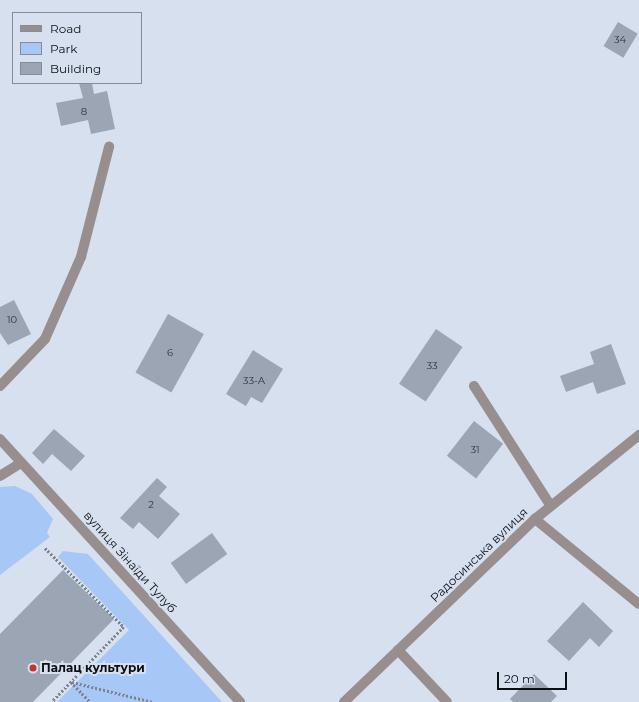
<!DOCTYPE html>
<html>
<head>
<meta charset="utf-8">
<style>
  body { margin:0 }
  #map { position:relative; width:639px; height:702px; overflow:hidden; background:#d6e0ef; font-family:Montserrat,sans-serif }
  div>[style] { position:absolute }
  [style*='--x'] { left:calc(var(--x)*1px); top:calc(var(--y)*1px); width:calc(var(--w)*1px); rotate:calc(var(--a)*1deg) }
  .green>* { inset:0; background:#a7c7f6 }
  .building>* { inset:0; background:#9ba5b3; transform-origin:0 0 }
  .path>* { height:2.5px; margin-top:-1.25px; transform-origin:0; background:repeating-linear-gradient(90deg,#7c838d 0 2px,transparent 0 4px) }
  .service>* { height:10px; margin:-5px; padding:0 5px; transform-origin:5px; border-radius:5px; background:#978e8d }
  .minor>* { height:10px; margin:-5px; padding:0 5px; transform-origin:5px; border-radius:5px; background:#978e8d }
  .tertiary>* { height:10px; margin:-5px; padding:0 5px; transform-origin:5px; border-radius:5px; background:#978e8d }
  .dots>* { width:11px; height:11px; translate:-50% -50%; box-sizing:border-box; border:2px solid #d6e0ef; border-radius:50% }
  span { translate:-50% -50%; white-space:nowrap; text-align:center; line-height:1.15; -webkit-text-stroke:4px #d6e0ef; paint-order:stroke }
  .number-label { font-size:10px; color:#2f343b }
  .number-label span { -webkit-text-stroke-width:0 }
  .street-label { font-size:12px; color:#0b0e13 }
  .poi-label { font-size:12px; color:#0b0e13; font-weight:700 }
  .left { translate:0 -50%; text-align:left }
  .legend { position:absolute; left:12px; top:12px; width:130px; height:72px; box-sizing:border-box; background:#d6e0ef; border:1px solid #858c97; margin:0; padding:5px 7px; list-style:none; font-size:12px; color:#0b0e13 }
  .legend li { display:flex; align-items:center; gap:8px; height:20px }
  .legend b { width:20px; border:1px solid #858c97 }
  .scale { position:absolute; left:497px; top:672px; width:70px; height:18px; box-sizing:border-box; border:2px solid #0b0e13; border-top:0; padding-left:5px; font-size:12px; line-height:14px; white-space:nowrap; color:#0b0e13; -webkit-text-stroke:3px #d6e0ef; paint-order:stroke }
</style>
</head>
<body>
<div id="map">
  <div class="green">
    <div style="clip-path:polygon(15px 486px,32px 494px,53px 519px,47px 533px,50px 537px,0 575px,0 487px)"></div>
    <div style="clip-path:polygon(63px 551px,88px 554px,222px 702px,57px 702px,129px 630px,58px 557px)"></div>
  </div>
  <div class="building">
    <div style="left:618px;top:22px;width:23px;height:28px;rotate:31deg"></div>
    <div style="clip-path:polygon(79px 83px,92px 83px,94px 94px,107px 91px,115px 129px,91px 134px,88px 120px,61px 126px,56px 103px,83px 98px)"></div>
    <div style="clip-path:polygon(14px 300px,31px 334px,8px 345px,0 333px,0 307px)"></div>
    <div style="left:168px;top:314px;width:41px;height:67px;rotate:29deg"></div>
    <div style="left:436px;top:329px;width:32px;height:66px;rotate:34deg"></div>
    <div style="clip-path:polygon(611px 344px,626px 384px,597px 394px,593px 382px,566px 392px,560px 376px,594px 364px,590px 352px)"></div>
    <div style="clip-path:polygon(253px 350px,283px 369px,262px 403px,251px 397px,246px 406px,226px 394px)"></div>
    <div style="left:474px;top:421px;width:37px;height:44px;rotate:38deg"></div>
    <div style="clip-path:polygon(54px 429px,85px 456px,71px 471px,52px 454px,43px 464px,32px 453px)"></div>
    <div style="clip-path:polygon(157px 478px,167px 487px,159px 496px,180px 514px,158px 539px,139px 522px,133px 529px,120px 518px)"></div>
    <div style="left:212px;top:533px;width:26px;height:51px;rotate:54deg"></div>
    <div style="clip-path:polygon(63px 570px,114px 619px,33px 702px,0 702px,0 634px)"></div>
    <div style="clip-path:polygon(583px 602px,613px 631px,599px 647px,590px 638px,569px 661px,547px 641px)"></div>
    <div style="clip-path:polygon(534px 674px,557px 696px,551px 702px,513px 702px,510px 699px)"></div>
  </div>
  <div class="path">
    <div style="--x:45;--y:548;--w:112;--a:45"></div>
    <div style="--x:124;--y:627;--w:104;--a:133.8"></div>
    <div style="--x:71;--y:682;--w:28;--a:46"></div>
    <div style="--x:72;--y:682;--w:83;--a:13.9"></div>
  </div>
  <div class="service">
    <div style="--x:0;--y:386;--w:65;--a:-46.2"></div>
    <div style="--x:45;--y:339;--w:90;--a:-66.3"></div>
    <div style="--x:81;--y:257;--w:114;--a:-75.7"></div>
    <div style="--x:474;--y:386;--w:141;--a:57.4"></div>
  </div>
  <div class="minor">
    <div style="--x:0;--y:439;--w:356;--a:47.6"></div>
    <div style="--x:0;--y:476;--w:25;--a:-32"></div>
    <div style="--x:535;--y:519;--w:134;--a:39.3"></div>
    <div style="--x:398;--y:650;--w:71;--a:46.7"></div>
  </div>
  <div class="tertiary">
    <div style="--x:344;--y:702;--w:265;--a:-43.8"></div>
    <div style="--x:535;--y:519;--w:134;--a:-38.9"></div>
  </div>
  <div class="dots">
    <div style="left:33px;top:668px;background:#c23527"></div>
  </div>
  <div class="number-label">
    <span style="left:620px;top:40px">34</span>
    <span style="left:84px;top:112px">8</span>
    <span style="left:12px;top:320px">10</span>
    <span style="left:170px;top:353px">6</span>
    <span style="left:432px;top:366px">33</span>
    <span style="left:254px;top:381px">33-А</span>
    <span style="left:475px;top:450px">31</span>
    <span style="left:151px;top:505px">2</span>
  </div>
  <div class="street-label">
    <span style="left:479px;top:555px;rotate:-44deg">Радосинська вулиця</span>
    <span style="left:130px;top:562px;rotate:48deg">вулиця Зінаїди Тулуб</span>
  </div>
  <div class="poi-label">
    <span class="left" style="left:41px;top:668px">Палац культури</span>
  </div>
  <ul class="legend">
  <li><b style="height:5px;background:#978e8d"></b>Road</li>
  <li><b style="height:11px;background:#a7c7f6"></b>Park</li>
  <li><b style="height:11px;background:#9ba5b3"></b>Building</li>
  </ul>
  <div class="scale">20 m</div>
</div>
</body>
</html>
